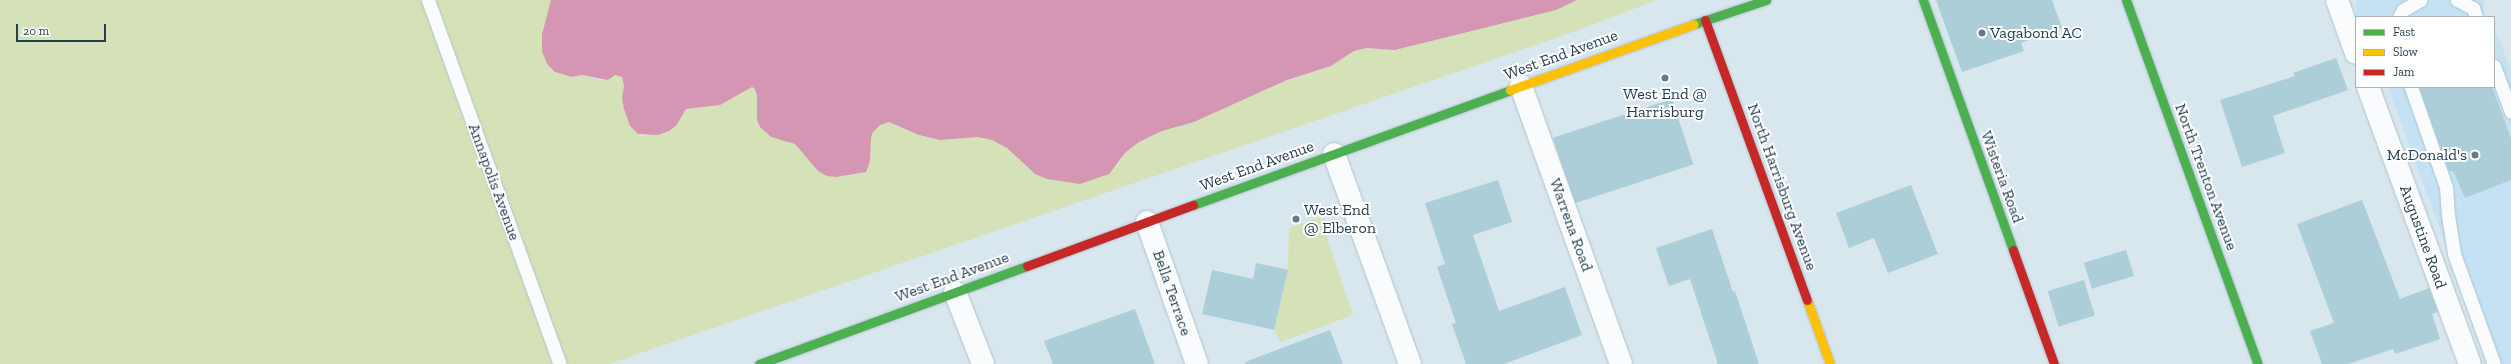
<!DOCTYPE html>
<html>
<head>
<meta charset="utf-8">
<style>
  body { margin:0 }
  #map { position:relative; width:2511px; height:364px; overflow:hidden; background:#d8e6ee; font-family:"Zilla Slab",serif }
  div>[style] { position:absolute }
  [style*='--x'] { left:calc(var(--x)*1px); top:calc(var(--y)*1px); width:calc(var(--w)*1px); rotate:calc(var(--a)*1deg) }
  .built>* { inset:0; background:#c4e2f4; transform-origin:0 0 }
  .green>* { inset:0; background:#d5e2b7 }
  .water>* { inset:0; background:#d596b4 }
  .building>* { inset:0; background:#acced8; transform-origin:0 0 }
  .roads { filter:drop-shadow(0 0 1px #b0c3ce) drop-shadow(0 0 1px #b0c3ce) }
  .lane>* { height:13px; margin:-6.5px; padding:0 6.5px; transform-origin:6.5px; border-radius:6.5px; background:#f9fbfc }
  .street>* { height:22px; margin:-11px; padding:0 11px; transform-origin:11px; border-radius:11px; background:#f9fbfc }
  .fast>* { height:9px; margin:-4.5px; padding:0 4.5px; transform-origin:4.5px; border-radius:4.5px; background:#4caf50 }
  .slow>* { height:9px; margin:-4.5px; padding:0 4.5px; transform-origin:4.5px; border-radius:4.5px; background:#ffc107 }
  .jam>* { height:9px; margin:-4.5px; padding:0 4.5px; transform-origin:4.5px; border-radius:4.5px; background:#c62828 }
  .dots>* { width:11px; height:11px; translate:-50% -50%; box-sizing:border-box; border:2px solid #fff; border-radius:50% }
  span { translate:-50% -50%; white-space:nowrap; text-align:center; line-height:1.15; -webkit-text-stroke:4px #fff; paint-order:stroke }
  .poi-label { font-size:16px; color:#244050 }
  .left { translate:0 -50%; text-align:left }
  .right { translate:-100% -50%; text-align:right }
  .street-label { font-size:16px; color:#244050 }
  .legend { position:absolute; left:2355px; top:16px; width:140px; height:72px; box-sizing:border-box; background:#fff; border:1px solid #a7b3b9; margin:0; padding:5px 7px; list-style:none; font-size:12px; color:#244050 }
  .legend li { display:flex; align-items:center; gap:8px; height:20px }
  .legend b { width:20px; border:1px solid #a7b3b9 }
  .scale { position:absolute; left:16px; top:24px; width:90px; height:18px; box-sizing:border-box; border:2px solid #244050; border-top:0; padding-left:5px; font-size:12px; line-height:14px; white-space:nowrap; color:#244050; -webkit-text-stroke:3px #fff; paint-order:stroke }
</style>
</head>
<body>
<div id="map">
  <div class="built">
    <div style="left:2356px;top:0;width:128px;height:18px"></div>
    <div style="clip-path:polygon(2494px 26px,2511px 71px,2511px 364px,2489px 364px,2388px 87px,2494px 87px)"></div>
  </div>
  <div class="green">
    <div style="clip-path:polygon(0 0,551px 0,542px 34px,572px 77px,581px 75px,601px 80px,615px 75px,622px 77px,624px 86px,622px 98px,630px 126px,638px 134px,644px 136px,676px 126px,686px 109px,720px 105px,752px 87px,755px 89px,757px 96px,757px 120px,771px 137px,795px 144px,818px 171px,836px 177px,866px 172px,870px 161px,871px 138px,873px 132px,880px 125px,889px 122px,919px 135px,940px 140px,978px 137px,992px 140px,1007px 148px,1035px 174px,1118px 165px,1126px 152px,1139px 142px,1162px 131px,1194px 122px,1287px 80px,1331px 66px,1354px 51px,1366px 48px,1395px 50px,1556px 10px,1577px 0,1657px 0,1573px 32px,609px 364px,0 364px)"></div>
    <div style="clip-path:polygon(1320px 217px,1353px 315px,1281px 342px,1274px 330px,1288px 270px,1289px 228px)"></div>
  </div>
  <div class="water">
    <div style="clip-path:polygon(551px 0,1577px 0,1556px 10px,1395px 50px,1366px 48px,1354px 51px,1331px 66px,1287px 80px,1194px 122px,1162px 131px,1139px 142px,1126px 152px,1109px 174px,1080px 184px,1047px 179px,1035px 174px,1007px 148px,992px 140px,978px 137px,940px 140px,919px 135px,889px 122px,880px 125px,873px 132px,871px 138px,870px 161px,866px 172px,836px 177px,827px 176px,818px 171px,795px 144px,771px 137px,760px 127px,757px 120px,757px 96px,755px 89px,752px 87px,720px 105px,686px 109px,676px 126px,669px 131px,658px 135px,638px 134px,630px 126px,624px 109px,622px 98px,624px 86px,622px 77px,615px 75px,608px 80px,582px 75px,572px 77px,555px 72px,547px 64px,542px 51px,542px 34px)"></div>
  </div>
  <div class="building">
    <div style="clip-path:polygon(1936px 0,2052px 0,2062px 28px,2021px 43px,2024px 51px,1962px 72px)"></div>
    <div style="clip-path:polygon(2336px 58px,2348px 90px,2273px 116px,2285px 153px,2242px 167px,2220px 100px,2295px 76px,2293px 73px)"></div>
    <div style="clip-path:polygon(2419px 87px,2492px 87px,2511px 138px,2511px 180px,2465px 198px,2453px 171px,2449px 171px)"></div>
    <div style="left:1672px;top:99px;width:69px;height:125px;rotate:72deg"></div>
    <div style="clip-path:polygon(1498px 180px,1512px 222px,1473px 235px,1499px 311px,1565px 287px,1582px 335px,1504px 364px,1466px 364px,1452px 324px,1456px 323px,1437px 267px,1445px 264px,1425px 203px)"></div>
    <div style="clip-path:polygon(1911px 185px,1938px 254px,1888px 273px,1874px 238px,1849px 248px,1836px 213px)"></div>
    <div style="clip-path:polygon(2362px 200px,2400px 299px,2429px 288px,2438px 312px,2432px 314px,2440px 339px,2395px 354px,2393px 349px,2348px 364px,2322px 364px,2310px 331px,2334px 323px,2297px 224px)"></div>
    <div style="clip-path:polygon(1712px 229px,1733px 292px,1735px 291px,1759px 364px,1718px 364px,1690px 279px,1669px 286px,1656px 248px)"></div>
    <div style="left:2126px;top:250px;width:27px;height:44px;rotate:73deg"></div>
    <div style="clip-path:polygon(1256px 263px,1288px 270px,1274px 330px,1202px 314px,1212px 270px,1253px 279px)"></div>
    <div style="left:2084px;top:280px;width:37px;height:38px;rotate:73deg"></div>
    <div style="clip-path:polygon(1135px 309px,1155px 364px,1053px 364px,1044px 341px)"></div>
    <div style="clip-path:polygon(1330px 330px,1343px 364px,1246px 364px,1245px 362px)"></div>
  </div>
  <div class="roads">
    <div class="lane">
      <div style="--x:428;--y:0;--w:387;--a:70.1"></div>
      <div style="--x:2457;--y:0;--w:18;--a:27"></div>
      <div style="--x:2473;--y:8;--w:9;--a:72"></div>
      <div style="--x:2399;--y:17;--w:8;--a:-60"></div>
      <div style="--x:2403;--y:10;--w:20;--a:-30"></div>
      <div style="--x:2494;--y:66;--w:49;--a:69.7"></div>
      <div style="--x:2411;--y:87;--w:106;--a:70.7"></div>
      <div style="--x:2446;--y:187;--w:28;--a:86"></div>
      <div style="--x:2448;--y:215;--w:39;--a:81"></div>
      <div style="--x:2454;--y:254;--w:117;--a:70"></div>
    </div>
    <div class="street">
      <div style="--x:2337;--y:0;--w:56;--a:70.3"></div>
      <div style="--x:1521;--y:86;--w:295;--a:70.2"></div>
      <div style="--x:2368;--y:87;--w:295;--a:69.8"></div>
      <div style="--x:1334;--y:154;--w:223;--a:70.1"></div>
      <div style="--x:1147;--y:222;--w:151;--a:70.6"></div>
      <div style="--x:955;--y:292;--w:77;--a:68.7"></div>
    </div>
    <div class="fast">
      <div style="--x:1923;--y:0;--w:266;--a:70.2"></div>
      <div style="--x:2126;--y:0;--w:387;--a:70.1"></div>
      <div style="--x:1694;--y:24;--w:76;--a:-18.4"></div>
      <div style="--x:1193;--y:205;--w:337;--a:-19.9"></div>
      <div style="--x:759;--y:364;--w:285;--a:-20.1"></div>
    </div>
    <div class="slow">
      <div style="--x:1510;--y:90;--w:195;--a:-19.7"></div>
      <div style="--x:1807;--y:300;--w:68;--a:70.2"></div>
    </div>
    <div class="jam">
      <div style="--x:1705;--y:20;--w:298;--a:70"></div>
      <div style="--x:2013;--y:250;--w:121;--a:70.2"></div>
      <div style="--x:1027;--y:266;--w:177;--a:-20.2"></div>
    </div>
  </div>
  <div class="dots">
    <div style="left:1982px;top:33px;background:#637a87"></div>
    <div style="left:1665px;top:78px;background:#637a87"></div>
    <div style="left:2475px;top:155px;background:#637a87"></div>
    <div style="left:1296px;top:219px;background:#637a87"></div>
  </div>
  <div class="poi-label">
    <span class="left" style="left:1990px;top:33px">Vagabond AC</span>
    <span style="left:1665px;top:103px">West End @<br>Harrisburg</span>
    <span class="right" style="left:2467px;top:155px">McDonald's</span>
    <span class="left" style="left:1304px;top:219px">West End<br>@ Elberon</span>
  </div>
  <div class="street-label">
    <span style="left:1561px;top:55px;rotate:-20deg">West End Avenue</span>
    <span style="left:1257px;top:166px;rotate:-20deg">West End Avenue</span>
    <span style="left:2002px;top:177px;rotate:70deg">Wisteria Road</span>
    <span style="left:2206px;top:177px;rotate:70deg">North Trenton Avenue</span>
    <span style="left:494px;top:182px;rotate:70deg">Annapolis Avenue</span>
    <span style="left:1782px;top:187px;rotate:70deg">North Harrisburg Avenue</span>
    <span style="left:1571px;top:225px;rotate:70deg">Warrena Road</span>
    <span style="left:2423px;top:237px;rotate:70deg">Augustine Road</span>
    <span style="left:952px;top:277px;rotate:-20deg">West End Avenue</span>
    <span style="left:1172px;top:293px;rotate:71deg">Bella Terrace</span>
  </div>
  <ul class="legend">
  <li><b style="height:5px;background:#4caf50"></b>Fast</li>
  <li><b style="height:5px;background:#ffc107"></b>Slow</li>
  <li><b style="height:5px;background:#c62828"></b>Jam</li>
  </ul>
  <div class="scale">20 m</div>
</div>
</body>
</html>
